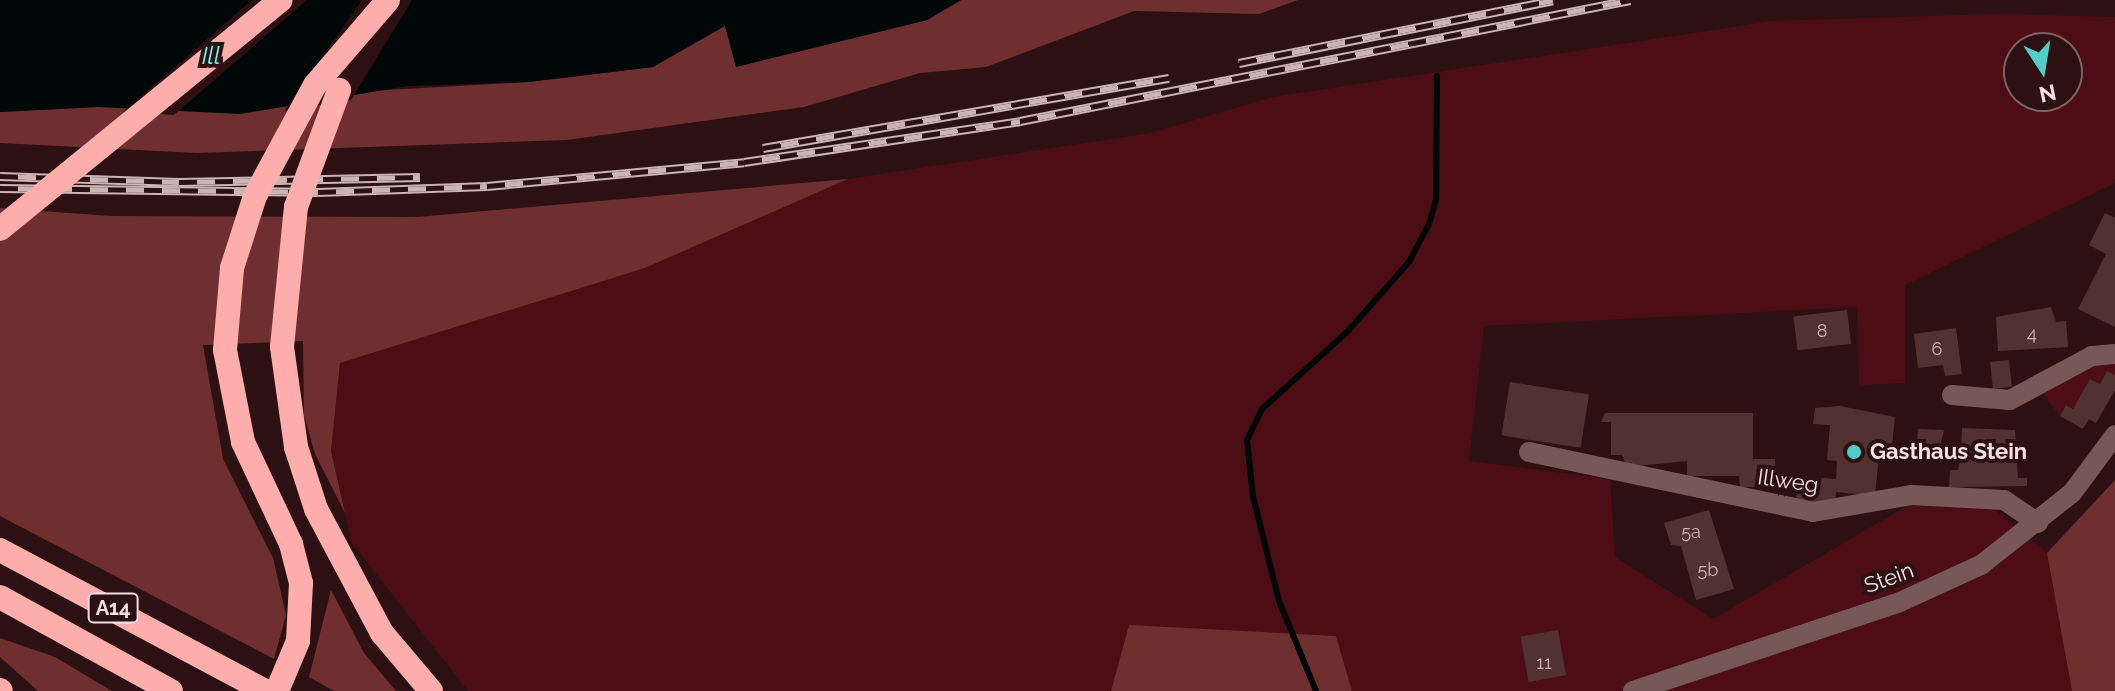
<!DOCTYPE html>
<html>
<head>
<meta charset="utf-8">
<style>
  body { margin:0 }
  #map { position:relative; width:2115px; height:691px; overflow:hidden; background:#2d1112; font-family:Raleway,sans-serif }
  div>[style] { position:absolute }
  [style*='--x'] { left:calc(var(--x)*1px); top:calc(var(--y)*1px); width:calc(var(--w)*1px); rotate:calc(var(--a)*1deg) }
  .green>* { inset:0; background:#4c0d14 }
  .forest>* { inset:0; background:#6f2e30 }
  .water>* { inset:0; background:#000707 }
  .pier>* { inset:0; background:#2d1112 }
  .stream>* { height:6px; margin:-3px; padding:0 3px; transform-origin:3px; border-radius:3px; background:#000707 }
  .building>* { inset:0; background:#523231; transform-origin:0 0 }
  .street>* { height:20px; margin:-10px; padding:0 10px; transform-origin:10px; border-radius:10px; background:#785857 }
  .highway>* { height:24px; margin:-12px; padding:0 12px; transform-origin:12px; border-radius:12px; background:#fdaeac }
  .rail>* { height:9px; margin-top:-4.5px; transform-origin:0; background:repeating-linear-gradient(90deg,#2d1112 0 18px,#cbb4b4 0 36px); box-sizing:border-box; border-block:2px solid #cbb4b4 }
  .highway-bridge>* { height:24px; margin:-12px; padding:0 12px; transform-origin:12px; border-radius:12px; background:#fdaeac }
  .dots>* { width:22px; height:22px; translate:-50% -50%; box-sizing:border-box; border:4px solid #2d1112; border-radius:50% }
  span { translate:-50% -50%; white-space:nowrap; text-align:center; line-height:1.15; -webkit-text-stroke:8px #2d1112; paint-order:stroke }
  .number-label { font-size:18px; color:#cdb4b4 }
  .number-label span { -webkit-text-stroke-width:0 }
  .shield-label span { padding:2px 6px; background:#2d1112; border:2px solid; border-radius:6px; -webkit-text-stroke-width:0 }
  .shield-label { font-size:20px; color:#f6e0e0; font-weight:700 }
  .poi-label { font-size:22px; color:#f6e0e0; font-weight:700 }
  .left { translate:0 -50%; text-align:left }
  .street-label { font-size:22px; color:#f6e0e0 }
  .water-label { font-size:24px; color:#6dfbf6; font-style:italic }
  .north { position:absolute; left:2003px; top:32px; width:80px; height:80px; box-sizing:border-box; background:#2d1112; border:2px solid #7d6464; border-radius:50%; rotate:168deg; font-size:22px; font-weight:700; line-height:32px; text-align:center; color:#f6e0e0 }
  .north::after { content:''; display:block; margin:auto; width:28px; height:36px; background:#53cdc9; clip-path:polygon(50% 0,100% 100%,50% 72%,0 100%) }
</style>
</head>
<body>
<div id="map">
  <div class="green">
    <div style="clip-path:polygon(evenodd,1993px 14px,2115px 17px,2115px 183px,1905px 285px,1905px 383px,1859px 385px,1857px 307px,1484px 326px,1469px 461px,1610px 479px,1615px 557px,1713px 619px,1909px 505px,1993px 508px,2047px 553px,2072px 691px,1352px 691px,1336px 636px,1129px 626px,1111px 691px,468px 691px,352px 543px,331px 451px,340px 363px,645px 268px,848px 179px,1151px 133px,1273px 97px,1773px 21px,1993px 14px,2019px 48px,2067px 48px,2067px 96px,2019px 96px,2019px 48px)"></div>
    <div style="clip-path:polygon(2098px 362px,2115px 363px,2115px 375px,2107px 371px,2100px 384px,2090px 379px,2073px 409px,2066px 405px,2060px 416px,2043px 393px)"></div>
  </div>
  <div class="forest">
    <div style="clip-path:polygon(961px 0,1298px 0,1259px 14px,1134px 11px,986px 67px,920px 73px,804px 107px,567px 140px,197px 153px,0 143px,0 112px,528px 82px,653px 67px,725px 25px,736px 67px,927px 20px)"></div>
    <div style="clip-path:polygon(848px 179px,645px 268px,340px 363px,331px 451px,345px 513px,315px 454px,304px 415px,303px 341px,203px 345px,223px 459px,273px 558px,286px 615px,274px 659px,0 516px,0 208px,111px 216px,417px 217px)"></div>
    <div style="clip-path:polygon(2115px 480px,2115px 691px,2072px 691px,2047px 553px)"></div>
    <div style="clip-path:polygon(331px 590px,364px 653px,396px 691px,334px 691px,309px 677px)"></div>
    <div style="clip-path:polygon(1129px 625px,1336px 636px,1352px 691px,1111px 691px)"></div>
    <div style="clip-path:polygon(0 638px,55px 657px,112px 691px,38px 691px,0 657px)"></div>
  </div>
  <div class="water">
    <div style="clip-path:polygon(0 0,961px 0,927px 20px,736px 67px,725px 26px,653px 67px,528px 82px,408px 86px,240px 114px,98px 107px,0 112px)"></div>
  </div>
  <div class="pier">
    <div style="clip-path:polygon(252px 0,307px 0,174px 115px,123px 112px)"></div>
    <div style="clip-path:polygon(362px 0,412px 0,351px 100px,284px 111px)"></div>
  </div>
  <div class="stream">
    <div style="--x:1316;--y:691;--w:97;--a:-112.3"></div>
    <div style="--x:1279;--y:601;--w:108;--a:-103.9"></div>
    <div style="--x:1253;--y:496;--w:56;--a:-96.1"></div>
    <div style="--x:1247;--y:440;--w:34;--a:-64"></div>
    <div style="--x:1262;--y:409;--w:118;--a:-42.2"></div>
    <div style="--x:1349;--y:330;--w:91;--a:-48.6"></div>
    <div style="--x:1409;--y:262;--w:43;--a:-62.2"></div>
    <div style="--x:1429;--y:224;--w:25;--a:-74"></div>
    <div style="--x:1436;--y:200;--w:124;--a:-89.5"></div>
  </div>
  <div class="building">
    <div style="clip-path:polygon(2105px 213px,2115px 218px,2115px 327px,2078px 309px,2106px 254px,2089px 245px)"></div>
    <div style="clip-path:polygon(2051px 307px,2056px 322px,2066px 321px,2068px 347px,1998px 351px,1996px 317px)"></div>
    <div style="left:1847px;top:310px;width:34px;height:54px;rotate:83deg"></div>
    <div style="clip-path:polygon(1956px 328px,1962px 374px,1945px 376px,1943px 365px,1918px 368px,1914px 334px)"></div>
    <div style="left:2009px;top:360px;width:27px;height:19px;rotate:84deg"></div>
    <div style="clip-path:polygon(2107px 371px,2115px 375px,2115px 390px,2096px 423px,2089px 419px,2083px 429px,2060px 416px,2066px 405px,2073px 409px,2090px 379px,2100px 384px)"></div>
    <div style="left:1510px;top:382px;width:80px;height:54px;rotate:9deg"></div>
    <div style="clip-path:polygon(1840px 406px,1895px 417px,1892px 445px,1880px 444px,1875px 496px,1836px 492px,1835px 504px,1796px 500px,1799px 476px,1836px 479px,1837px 461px,1827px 460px,1830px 425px,1813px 424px,1815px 408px)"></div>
    <div style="clip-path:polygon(1605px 413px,1753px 413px,1753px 459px,1775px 459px,1775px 487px,1740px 487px,1739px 476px,1687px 476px,1687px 461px,1627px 467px,1622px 455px,1611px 455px,1611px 422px,1601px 422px)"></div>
    <div style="clip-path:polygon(1962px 428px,2015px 430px,2018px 478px,2027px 478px,2027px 486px,1949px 487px,1950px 470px,1958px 470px,1961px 456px)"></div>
    <div style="clip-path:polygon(1918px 429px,1944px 430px,1936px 463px,1915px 463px)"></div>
    <div style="clip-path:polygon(1709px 510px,1734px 589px,1696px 600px,1681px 546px,1671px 545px,1664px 523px)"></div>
    <div style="left:1558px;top:630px;width:46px;height:38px;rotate:80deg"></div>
  </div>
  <div class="street">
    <div style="--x:1952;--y:395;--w:58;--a:4.9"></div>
    <div style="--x:2010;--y:400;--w:93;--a:-28.2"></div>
    <div style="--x:2092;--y:356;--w:23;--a:-5"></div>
    <div style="--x:1529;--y:452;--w:290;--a:11.9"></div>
    <div style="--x:1813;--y:512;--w:99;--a:-9.8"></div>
    <div style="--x:1911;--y:495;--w:93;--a:3.1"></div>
    <div style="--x:2004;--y:500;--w:41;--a:34.1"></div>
    <div style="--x:1633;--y:691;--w:281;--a:-18.4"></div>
    <div style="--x:1900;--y:602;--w:89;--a:-24.6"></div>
    <div style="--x:1981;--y:565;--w:116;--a:-38.4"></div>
    <div style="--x:2072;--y:493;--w:72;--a:-53.4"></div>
  </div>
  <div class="highway">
    <div style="--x:315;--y:85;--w:112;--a:-49.3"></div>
    <div style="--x:282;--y:347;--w:101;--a:82"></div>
    <div style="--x:296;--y:447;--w:65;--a:72.1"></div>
    <div style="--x:316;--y:509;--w:140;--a:62"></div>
    <div style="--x:382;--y:633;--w:76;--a:49.8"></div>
    <div style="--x:225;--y:350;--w:94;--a:78.9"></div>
    <div style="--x:243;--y:442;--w:113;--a:64.8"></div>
    <div style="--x:291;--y:544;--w:40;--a:75.6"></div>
    <div style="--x:301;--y:583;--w:58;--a:93"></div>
    <div style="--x:298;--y:641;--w:54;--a:112.8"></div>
    <div style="--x:0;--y:550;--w:300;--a:28"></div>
    <div style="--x:0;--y:597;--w:195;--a:28.8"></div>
    <div style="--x:0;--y:690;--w:1;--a:45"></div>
  </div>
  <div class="rail">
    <div style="--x:1239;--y:63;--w:320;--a:-11.3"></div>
    <div style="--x:763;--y:148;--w:412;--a:-9.8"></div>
    <div style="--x:0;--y:176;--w:179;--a:1.9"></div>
    <div style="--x:179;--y:182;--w:241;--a:-1.2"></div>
    <div style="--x:0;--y:188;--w:318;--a:0.7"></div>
    <div style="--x:318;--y:192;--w:169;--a:-2"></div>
    <div style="--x:487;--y:186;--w:258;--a:-5.3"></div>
    <div style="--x:744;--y:162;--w:279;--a:-8.4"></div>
    <div style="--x:1020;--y:121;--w:622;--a:-11.22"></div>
  </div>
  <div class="highway-bridge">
    <div style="--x:0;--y:229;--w:362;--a:-39.2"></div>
    <div style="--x:282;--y:347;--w:141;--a:-84.3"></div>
    <div style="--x:296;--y:207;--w:125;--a:-69.8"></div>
    <div style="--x:225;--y:350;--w:82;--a:-85.1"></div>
    <div style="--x:232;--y:268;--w:76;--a:-72.3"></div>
    <div style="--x:255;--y:196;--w:126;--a:-61.6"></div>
  </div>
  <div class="dots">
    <div style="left:1854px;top:452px;background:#53cdc9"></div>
  </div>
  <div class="number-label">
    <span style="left:1822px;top:331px">8</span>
    <span style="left:2032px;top:334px">4</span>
    <span style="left:1937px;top:349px">6</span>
    <span style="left:1691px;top:532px">5a</span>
    <span style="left:1708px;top:570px">5b</span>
    <span style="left:1544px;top:663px">11</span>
  </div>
  <div class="shield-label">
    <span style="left:113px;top:608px">A14</span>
  </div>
  <div class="poi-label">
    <span class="left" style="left:1870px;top:452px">Gasthaus Stein</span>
  </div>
  <div class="street-label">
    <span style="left:1788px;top:481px;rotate:8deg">Illweg</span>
    <span style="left:1889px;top:578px;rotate:-20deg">Stein</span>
  </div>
  <div class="water-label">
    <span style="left:211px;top:56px">Ill</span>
  </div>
  <div class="north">N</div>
</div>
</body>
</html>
